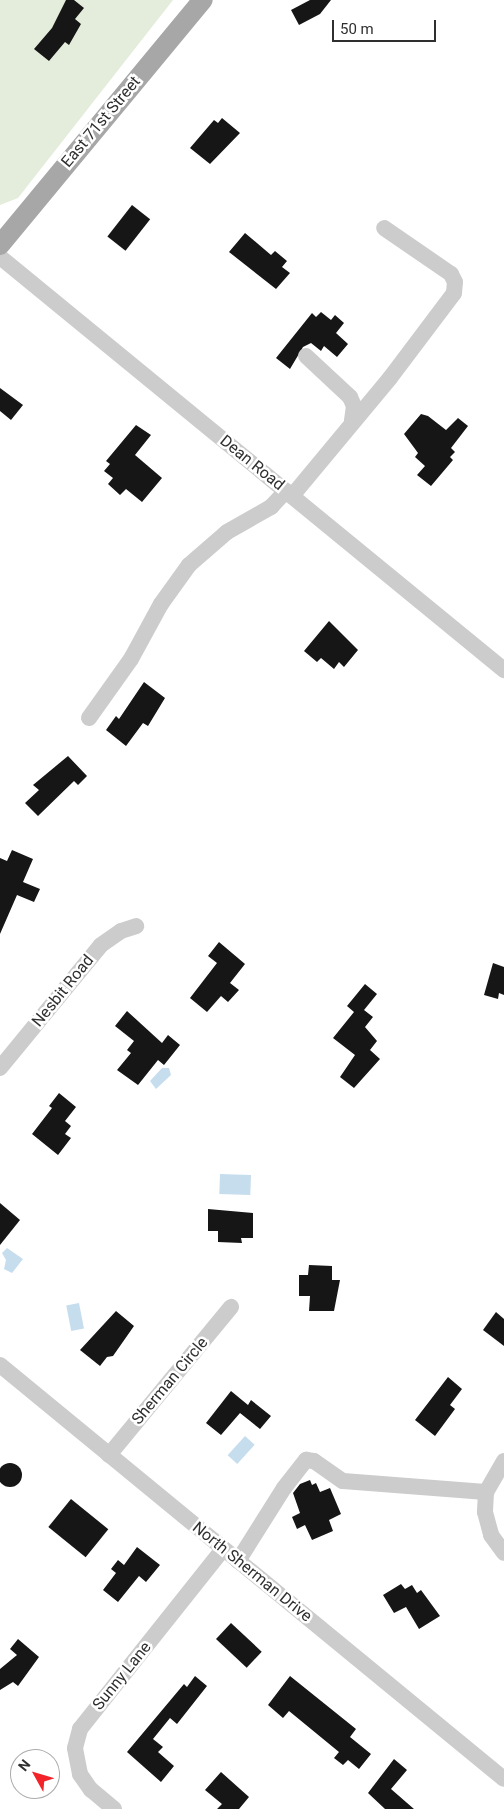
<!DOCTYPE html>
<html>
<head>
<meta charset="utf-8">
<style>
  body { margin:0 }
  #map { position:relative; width:504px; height:1809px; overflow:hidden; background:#fff; font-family:Roboto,sans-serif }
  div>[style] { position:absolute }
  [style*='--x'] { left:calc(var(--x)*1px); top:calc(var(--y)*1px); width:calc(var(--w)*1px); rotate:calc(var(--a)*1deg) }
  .green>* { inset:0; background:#e4eddb }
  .water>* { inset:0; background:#c6ddee; transform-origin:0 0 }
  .building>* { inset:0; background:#161616; transform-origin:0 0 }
  .round { border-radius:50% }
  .minor>* { height:16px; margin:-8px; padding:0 8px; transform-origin:8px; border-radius:8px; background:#ccc }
  .major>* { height:20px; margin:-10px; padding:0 10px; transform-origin:10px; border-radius:10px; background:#a7a7a7 }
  span { translate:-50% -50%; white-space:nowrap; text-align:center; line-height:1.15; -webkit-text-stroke:5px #fff; paint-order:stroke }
  .street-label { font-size:16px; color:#2f2f2f }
  .north { position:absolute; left:10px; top:1749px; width:50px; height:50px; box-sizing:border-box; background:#fff; border:1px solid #acacac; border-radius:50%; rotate:309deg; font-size:14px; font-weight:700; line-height:20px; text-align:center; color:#2f2f2f }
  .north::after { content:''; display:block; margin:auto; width:18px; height:22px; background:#f3232a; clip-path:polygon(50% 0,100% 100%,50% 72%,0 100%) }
  .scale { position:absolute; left:332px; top:20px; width:104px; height:22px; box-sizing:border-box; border:2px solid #2f2f2f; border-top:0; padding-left:6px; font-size:15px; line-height:18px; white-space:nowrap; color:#2f2f2f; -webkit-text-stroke:4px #fff; paint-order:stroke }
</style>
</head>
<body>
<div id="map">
  <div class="green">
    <div style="clip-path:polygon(0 0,173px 0,18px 198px,0 205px)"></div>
  </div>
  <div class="water">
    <div style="clip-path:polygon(162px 1068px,169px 1068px,171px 1075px,156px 1089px,150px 1081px)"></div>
    <div style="left:220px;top:1174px;width:31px;height:20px;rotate:2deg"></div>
    <div style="clip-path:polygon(7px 1248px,23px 1259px,12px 1273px,4px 1269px,6px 1260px,2px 1253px)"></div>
    <div style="left:79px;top:1303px;width:26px;height:13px;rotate:79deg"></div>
    <div style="left:245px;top:1436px;width:13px;height:26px;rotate:42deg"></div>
  </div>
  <div class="building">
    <div style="clip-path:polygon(66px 0,74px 0,84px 8px,75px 19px,81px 24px,69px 45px,65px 42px,49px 61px,34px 49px,52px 28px)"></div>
    <div style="clip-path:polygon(310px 0,331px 0,320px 14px,299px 25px,291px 10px)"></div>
    <div style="clip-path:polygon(222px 118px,240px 133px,210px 164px,190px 148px,214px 120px,218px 123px)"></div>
    <div style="left:132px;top:205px;width:23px;height:40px;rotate:38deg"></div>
    <div style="clip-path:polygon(245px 233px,271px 255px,275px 251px,287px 261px,282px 267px,290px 273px,276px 289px,229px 252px)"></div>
    <div style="clip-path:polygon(321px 312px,331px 320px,335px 315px,344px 323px,336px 333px,348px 344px,337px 357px,324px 346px,321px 351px,311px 343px,303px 347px,290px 369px,276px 358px,312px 313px,316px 317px)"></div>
    <div style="clip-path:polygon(0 388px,23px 405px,11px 420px,0 411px)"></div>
    <div style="clip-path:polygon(421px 414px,428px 416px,446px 430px,458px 418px,468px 426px,451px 448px,455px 452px,450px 457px,453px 460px,431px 486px,417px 475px,425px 466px,415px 457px,418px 453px,404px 434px)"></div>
    <div style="clip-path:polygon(136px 425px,151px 435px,135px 455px,162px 478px,142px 502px,126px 489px,120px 495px,108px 484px,113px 478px,104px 471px,110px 464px,106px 461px)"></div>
    <div style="clip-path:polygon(329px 621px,358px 650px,344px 667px,339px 662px,334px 669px,321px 658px,317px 662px,304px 651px)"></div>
    <div style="clip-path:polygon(144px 682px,165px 698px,148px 726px,143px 723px,126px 746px,106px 730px,116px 716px,119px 719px)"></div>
    <div style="clip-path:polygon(68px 756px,87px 776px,78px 785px,74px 781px,38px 816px,25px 803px,39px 790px,33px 785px)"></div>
    <div style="clip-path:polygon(12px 850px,33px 859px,23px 882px,40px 889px,34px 902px,17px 895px,0 934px,0 858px,7px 861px)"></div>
    <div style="clip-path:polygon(219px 942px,245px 964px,230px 983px,239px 990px,228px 1002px,221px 996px,207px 1012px,190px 998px,217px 963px,208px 956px)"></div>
    <div style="clip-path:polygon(493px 963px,504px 967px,504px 995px,499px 993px,498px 999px,484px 995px)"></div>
    <div style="clip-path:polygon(365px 984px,377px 994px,364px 1010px,373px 1017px,365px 1027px,377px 1041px,370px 1050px,380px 1059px,354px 1088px,340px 1077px,355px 1055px,333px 1038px,354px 1012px,347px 1006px)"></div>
    <div style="clip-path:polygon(127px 1011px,162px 1043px,168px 1035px,180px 1045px,164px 1065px,158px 1060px,138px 1085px,117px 1070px,131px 1053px,127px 1050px,134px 1041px,115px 1026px)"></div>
    <div style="clip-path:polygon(59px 1093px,76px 1107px,65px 1121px,71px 1126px,65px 1134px,71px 1138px,58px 1155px,32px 1134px,52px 1108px,49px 1106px)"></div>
    <div style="clip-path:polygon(0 1203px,20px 1220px,0 1245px)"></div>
    <div style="clip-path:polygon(208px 1209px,253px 1213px,253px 1238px,241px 1238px,242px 1243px,218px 1242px,218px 1231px,208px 1231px)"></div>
    <div style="clip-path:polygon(309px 1265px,332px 1266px,332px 1280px,340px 1280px,334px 1311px,309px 1311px,310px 1296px,299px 1296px,299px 1275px,308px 1275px)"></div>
    <div style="clip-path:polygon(116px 1311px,134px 1326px,113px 1356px,107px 1357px,100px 1366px,80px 1350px)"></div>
    <div style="clip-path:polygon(496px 1312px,504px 1319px,504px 1346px,483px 1330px)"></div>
    <div style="clip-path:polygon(448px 1377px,462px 1389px,450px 1405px,455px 1409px,435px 1436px,415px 1420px)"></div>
    <div style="clip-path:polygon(231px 1391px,248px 1405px,251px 1400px,271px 1416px,260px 1429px,240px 1413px,221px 1435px,206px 1423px)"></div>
    <div class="round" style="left:-2px;top:1463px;width:24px;height:24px"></div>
    <div style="clip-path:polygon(310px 1480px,312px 1485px,316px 1483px,320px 1492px,330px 1488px,341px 1514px,329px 1520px,333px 1531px,312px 1540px,305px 1525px,297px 1529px,292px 1517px,300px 1513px,293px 1493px,300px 1484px)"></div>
    <div style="left:71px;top:1499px;width:48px;height:36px;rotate:39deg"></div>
    <div style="clip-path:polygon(137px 1547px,160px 1565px,146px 1582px,139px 1576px,118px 1602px,103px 1590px,116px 1573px,111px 1569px,118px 1560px,124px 1565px)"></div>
    <div style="clip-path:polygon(401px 1584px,405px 1589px,412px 1585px,417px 1593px,421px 1590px,440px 1616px,419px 1629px,406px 1607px,394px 1613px,383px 1595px)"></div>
    <div style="left:231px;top:1623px;width:42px;height:22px;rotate:43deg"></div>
    <div style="clip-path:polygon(18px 1639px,39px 1657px,18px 1686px,13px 1682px,0 1690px,0 1669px,17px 1655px,10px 1649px)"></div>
    <div style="clip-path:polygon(195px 1676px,207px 1686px,177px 1724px,170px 1718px,153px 1739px,163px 1747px,158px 1752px,174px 1766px,161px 1782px,127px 1752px,184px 1684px,187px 1687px)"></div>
    <div style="clip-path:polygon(290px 1676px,356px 1729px,350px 1737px,371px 1754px,359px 1769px,348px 1760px,343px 1765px,334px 1758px,339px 1752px,289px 1711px,283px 1718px,268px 1705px)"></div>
    <div style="clip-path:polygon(394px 1759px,407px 1770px,391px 1789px,414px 1809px,385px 1809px,368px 1793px)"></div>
    <div style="clip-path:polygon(221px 1772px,249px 1797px,239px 1809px,217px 1809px,222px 1804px,205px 1790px)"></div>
  </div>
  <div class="minor">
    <div style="--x:0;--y:257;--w:652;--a:39.33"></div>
    <div style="--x:306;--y:356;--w:60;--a:43"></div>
    <div style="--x:350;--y:397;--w:10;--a:66"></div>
    <div style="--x:354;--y:406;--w:15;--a:98"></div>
    <div style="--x:292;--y:496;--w:153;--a:-50.3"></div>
    <div style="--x:390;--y:378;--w:106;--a:-53"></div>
    <div style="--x:454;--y:293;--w:11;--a:-85"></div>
    <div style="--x:455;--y:282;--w:9;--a:-117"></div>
    <div style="--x:451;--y:274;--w:81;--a:-145.5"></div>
    <div style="--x:89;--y:718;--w:72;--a:-54.6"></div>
    <div style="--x:131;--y:659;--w:63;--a:-61.4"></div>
    <div style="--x:161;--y:604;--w:48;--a:-54.3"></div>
    <div style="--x:189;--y:565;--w:50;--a:-41"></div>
    <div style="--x:227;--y:532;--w:51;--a:-29.6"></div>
    <div style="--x:271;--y:507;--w:22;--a:-47"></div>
    <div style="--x:0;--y:1068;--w:159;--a:-50.6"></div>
    <div style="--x:101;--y:945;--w:24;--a:-35"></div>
    <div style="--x:121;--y:931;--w:16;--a:-18"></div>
    <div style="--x:0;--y:1365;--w:652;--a:39.4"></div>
    <div style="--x:109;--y:1455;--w:192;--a:-50.5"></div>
    <div style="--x:504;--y:1461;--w:36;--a:120"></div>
    <div style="--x:486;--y:1492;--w:20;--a:93"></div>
    <div style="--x:485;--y:1512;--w:24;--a:75"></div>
    <div style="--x:491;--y:1535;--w:22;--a:54"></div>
    <div style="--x:238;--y:1561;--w:86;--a:-57.8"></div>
    <div style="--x:284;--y:1488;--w:36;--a:-52"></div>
    <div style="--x:306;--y:1460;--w:8;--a:7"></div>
    <div style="--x:314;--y:1461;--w:35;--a:35"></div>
    <div style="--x:343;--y:1481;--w:143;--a:4.4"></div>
    <div style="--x:114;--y:1809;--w:30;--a:-140"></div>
    <div style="--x:91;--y:1790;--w:19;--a:-125"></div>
    <div style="--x:80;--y:1774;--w:26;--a:-101"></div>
    <div style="--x:75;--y:1748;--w:20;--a:-75"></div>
    <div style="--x:80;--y:1729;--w:230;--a:-51.5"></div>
  </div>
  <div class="major">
    <div style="--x:0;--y:245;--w:318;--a:-50.4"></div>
  </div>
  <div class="street-label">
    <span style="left:101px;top:122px;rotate:-50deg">East 71st Street</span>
    <span style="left:252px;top:463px;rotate:39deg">Dean Road</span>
    <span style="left:63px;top:991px;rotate:-51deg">Nesbit Road</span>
    <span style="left:170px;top:1381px;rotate:-50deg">Sherman Circle</span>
    <span style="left:252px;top:1572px;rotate:39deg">North Sherman Drive</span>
    <span style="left:122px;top:1676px;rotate:-51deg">Sunny Lane</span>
  </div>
  <div class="north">N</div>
  <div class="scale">50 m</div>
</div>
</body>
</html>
